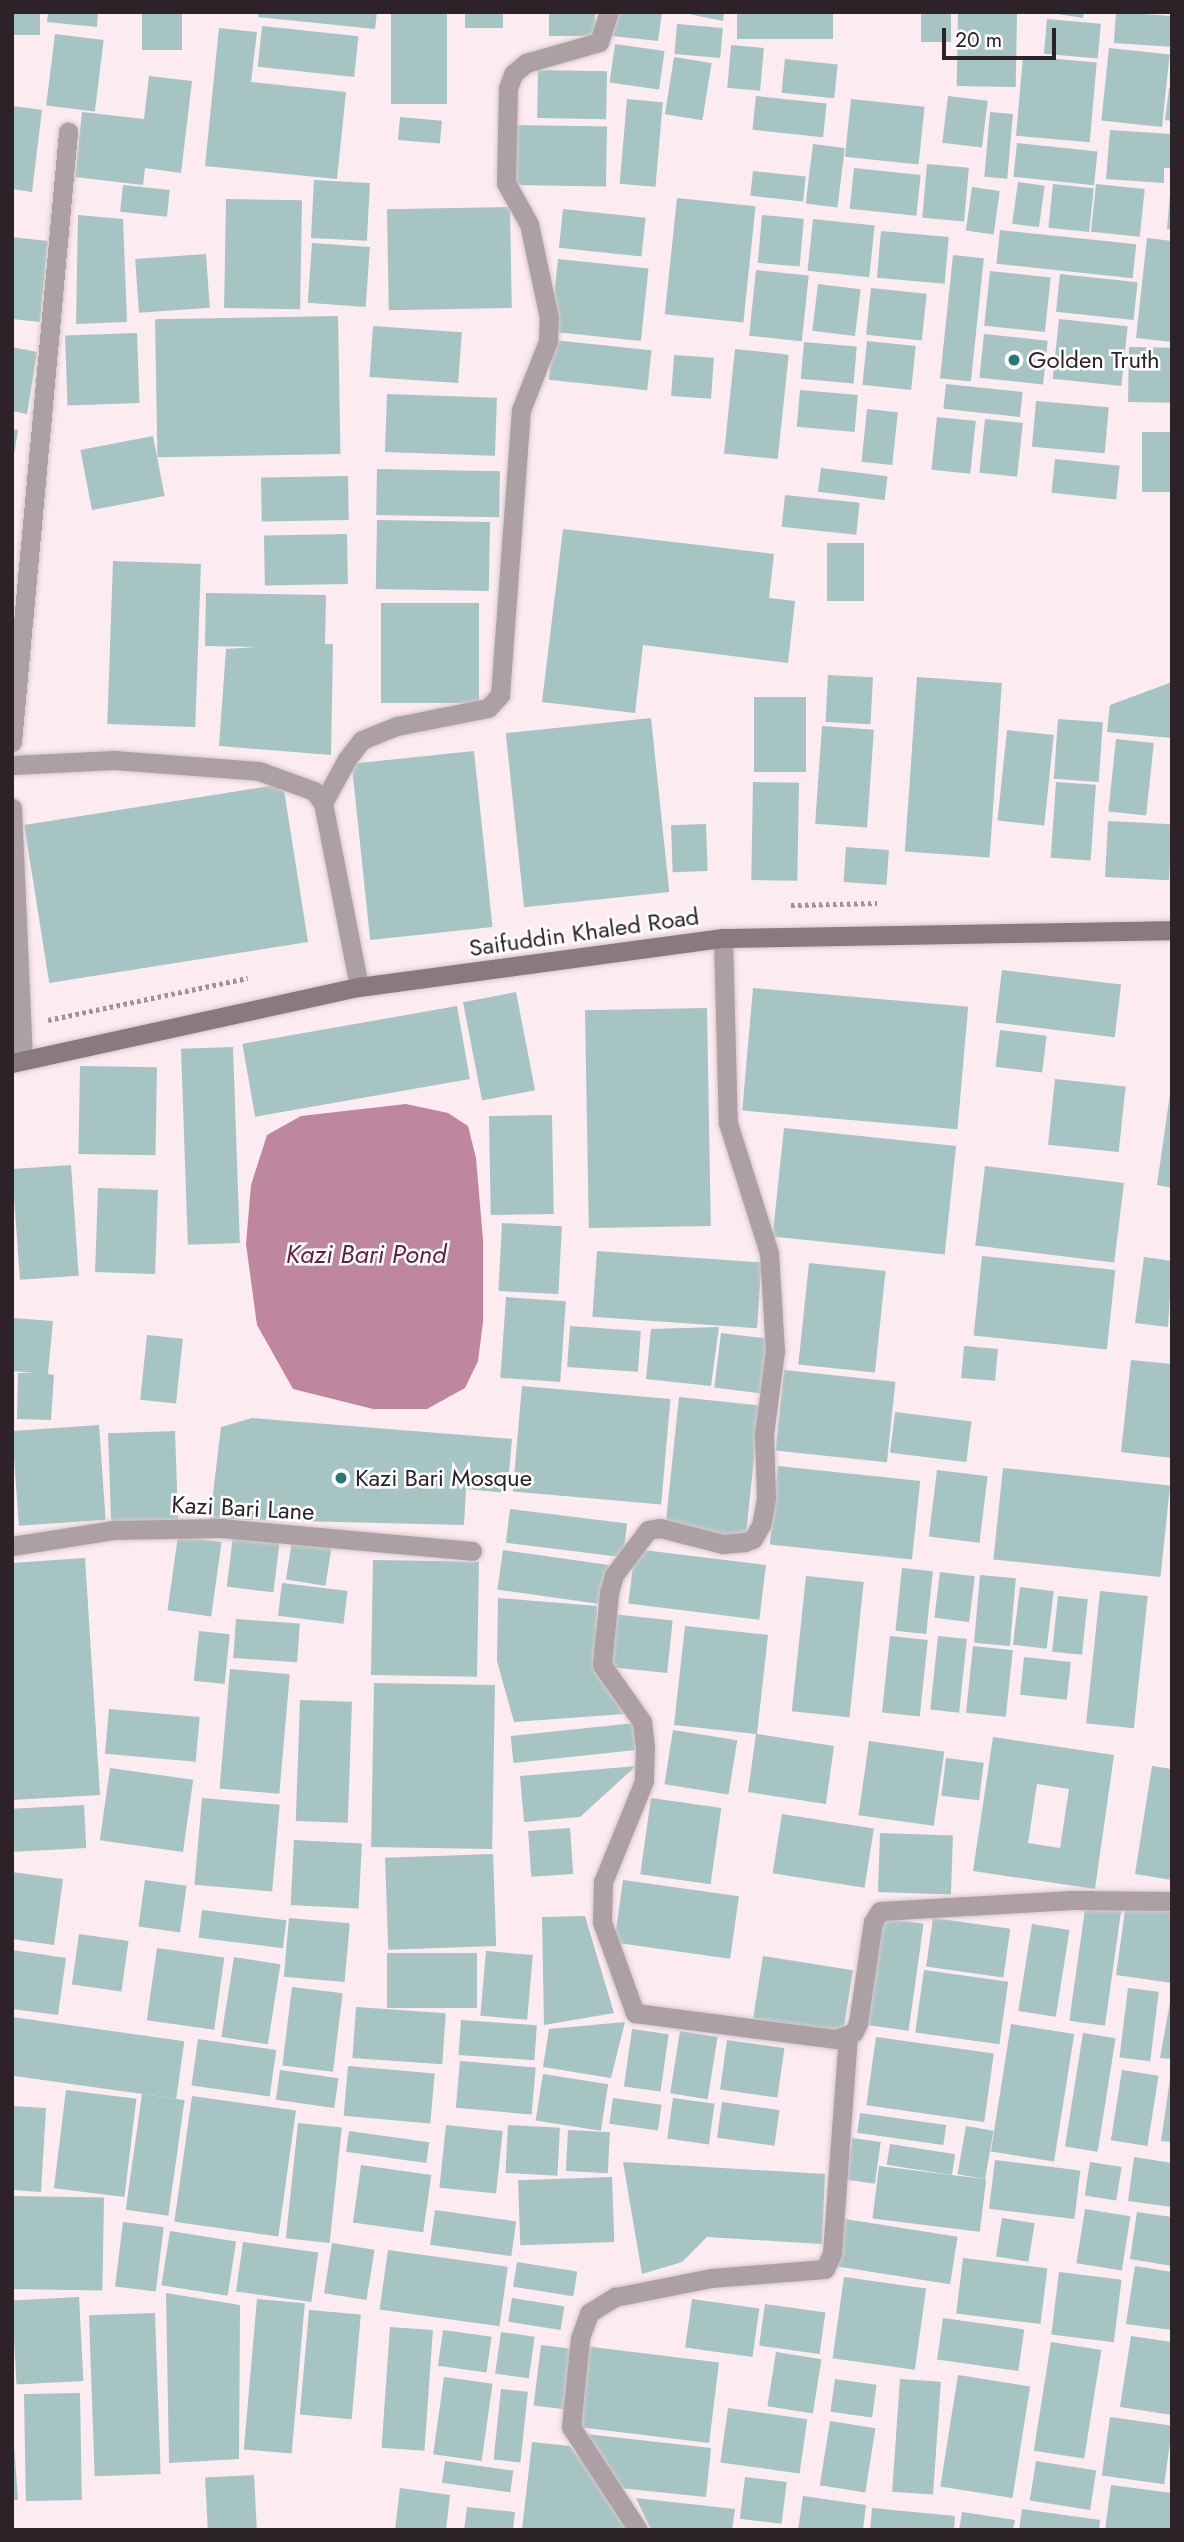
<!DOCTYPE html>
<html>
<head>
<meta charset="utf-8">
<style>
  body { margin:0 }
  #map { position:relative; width:1184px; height:2542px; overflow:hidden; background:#fcebf1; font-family:Jost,sans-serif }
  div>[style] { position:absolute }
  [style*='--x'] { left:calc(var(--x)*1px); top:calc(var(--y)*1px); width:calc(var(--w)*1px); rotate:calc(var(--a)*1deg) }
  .water>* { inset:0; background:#be869f }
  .building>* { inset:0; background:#a5c4c3; transform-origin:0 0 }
  .path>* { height:4.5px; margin-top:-2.25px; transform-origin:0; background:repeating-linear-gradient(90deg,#a09297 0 3.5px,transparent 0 7px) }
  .roads { filter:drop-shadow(0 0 2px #d7c7cd) drop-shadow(0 0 2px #d7c7cd) }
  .minor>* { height:19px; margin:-9.5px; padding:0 9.5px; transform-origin:9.5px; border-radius:9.5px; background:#aca0a4 }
  .secondary>* { height:19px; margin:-9.5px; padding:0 9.5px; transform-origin:9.5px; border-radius:9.5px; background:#8a7980 }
  .dots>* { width:19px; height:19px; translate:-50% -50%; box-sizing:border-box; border:4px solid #fff; border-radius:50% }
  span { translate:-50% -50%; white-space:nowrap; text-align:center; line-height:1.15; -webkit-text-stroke:5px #fff; paint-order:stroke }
  .poi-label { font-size:24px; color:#2d2227 }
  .left { translate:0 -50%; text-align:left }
  .street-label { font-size:24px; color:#2d2227 }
  .water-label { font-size:26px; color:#631e42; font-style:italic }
  .frame { position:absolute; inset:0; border:14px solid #2d2227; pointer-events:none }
  .scale { position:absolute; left:942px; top:28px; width:114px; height:32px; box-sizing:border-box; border:4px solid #2d2227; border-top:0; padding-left:9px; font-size:21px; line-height:24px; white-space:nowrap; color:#2d2227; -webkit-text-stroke:5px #fff; paint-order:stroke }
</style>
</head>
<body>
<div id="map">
  <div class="water">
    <div style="clip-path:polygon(406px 1104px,448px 1113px,468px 1126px,476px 1158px,483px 1240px,483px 1322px,478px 1361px,465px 1388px,427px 1409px,373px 1409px,293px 1389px,257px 1325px,246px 1244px,251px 1185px,267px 1135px,301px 1116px)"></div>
  </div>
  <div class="building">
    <div style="left:12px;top:12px;width:28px;height:23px"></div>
    <div style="clip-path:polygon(48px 12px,98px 12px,97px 27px,47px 22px)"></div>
    <div style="left:142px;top:12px;width:40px;height:38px"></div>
    <div style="clip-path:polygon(259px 12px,377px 12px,375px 29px,258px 17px)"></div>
    <div style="left:391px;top:12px;width:56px;height:92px"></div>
    <div style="left:465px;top:12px;width:38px;height:16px"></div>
    <div style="left:549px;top:12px;width:46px;height:24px"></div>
    <div style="clip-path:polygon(615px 12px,662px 12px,658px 41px,612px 36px)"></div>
    <div style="clip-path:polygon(679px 12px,724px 12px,723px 21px)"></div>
    <div style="left:737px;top:12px;width:96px;height:27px"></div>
    <div style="left:921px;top:12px;width:30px;height:30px"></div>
    <div style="left:958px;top:12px;width:59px;height:74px;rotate:1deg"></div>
    <div style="clip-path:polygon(1045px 12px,1084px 12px,1083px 18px)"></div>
    <div style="left:1116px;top:12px;width:56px;height:31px;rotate:4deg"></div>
    <div style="left:1047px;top:19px;width:54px;height:35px;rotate:5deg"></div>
    <div style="left:677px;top:24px;width:46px;height:30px;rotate:5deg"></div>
    <div style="left:262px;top:26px;width:97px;height:41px;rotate:6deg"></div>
    <div style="clip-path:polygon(219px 28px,257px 32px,251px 82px,346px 92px,337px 179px,205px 166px)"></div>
    <div style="left:55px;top:34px;width:49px;height:72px;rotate:7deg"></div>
    <div style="left:615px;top:44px;width:50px;height:39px;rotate:8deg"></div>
    <div style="left:731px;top:45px;width:33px;height:43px;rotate:5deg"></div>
    <div style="left:1109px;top:48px;width:61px;height:73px;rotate:6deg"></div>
    <div style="left:1023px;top:56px;width:74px;height:80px;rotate:5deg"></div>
    <div style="left:674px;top:57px;width:38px;height:58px;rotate:9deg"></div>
    <div style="left:785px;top:59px;width:53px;height:34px;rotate:6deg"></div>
    <div style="left:538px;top:70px;width:69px;height:48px;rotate:1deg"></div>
    <div style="clip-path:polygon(149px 76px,192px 81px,181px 173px,145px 168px,143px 185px,75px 177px,82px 112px,144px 119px)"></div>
    <div style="clip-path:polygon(1169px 88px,1172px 88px,1172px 121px,1165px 120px)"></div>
    <div style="left:756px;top:96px;width:71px;height:34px;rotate:6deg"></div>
    <div style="left:948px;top:96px;width:40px;height:47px;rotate:7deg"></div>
    <div style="left:627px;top:99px;width:36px;height:85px;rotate:5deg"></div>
    <div style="left:851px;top:99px;width:74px;height:58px;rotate:6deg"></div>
    <div style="clip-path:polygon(12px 106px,42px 110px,32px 192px,12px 189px)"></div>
    <div style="left:990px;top:112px;width:23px;height:65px;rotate:5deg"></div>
    <div style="left:400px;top:117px;width:42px;height:23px;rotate:5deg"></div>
    <div style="left:517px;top:125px;width:90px;height:60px;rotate:1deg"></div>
    <div style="clip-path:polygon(1110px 130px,1172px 134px,1172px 168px,1164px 168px,1164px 183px,1106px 179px)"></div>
    <div style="left:1017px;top:143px;width:81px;height:34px;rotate:6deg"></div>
    <div style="left:813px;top:144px;width:32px;height:60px;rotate:7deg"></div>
    <div style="left:927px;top:164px;width:42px;height:54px;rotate:5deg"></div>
    <div style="left:854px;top:168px;width:67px;height:41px;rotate:6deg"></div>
    <div style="left:753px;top:171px;width:53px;height:25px;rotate:6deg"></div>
    <div style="left:314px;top:180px;width:56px;height:58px;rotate:3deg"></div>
    <div style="left:1018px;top:182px;width:27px;height:42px;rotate:8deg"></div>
    <div style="left:1053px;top:184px;width:41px;height:44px;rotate:6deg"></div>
    <div style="left:1096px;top:184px;width:49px;height:48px;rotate:6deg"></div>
    <div style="left:123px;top:185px;width:47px;height:27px;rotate:6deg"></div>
    <div style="left:972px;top:187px;width:28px;height:44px;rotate:8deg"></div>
    <div style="clip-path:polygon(1170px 194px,1172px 194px,1172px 230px,1167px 229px)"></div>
    <div style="left:677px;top:198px;width:79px;height:117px;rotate:6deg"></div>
    <div style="left:226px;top:199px;width:76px;height:109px;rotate:1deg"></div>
    <div style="left:510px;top:207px;width:101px;height:123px;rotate:89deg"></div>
    <div style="left:563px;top:209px;width:83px;height:39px;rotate:6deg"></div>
    <div style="clip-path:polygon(78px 215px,123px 219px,127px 322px,76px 324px)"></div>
    <div style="left:762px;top:215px;width:42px;height:48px;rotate:5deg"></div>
    <div style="left:813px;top:219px;width:62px;height:52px;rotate:6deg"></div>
    <div style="left:1000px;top:230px;width:137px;height:34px;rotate:6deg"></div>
    <div style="left:881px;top:231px;width:68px;height:47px;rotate:5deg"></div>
    <div style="clip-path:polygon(12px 237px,48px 241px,40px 322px,12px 319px)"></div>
    <div style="clip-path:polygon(1147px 238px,1172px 241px,1172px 342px,1136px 338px)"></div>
    <div style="left:312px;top:243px;width:58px;height:60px;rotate:4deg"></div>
    <div style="left:206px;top:254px;width:54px;height:71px;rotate:86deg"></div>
    <div style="left:953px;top:255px;width:31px;height:124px;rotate:6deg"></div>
    <div style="left:558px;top:259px;width:91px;height:73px;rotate:6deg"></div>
    <div style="left:756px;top:270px;width:53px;height:66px;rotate:6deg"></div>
    <div style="left:990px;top:271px;width:61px;height:55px;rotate:6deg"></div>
    <div style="left:1060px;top:274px;width:78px;height:38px;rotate:6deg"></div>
    <div style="left:818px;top:284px;width:43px;height:47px;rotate:7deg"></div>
    <div style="left:871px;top:288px;width:56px;height:47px;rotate:6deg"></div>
    <div style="left:338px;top:316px;width:138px;height:183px;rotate:89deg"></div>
    <div style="left:1059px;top:319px;width:69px;height:60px;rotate:6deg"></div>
    <div style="left:373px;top:326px;width:89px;height:51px;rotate:4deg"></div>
    <div style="left:137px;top:333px;width:70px;height:72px;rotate:88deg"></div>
    <div style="left:984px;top:334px;width:64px;height:44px;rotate:6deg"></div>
    <div style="left:553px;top:340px;width:99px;height:40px;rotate:6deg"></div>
    <div style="left:867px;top:341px;width:49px;height:44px;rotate:6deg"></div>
    <div style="left:804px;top:342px;width:53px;height:37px;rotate:5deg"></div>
    <div style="clip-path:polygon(12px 347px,37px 352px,27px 414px,12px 411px)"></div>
    <div style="left:1129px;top:347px;width:43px;height:55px;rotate:1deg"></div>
    <div style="left:735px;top:349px;width:54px;height:105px;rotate:6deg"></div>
    <div style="left:674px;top:355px;width:40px;height:41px;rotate:4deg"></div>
    <div style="left:946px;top:384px;width:77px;height:25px;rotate:6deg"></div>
    <div style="left:800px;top:390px;width:58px;height:37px;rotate:5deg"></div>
    <div style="left:387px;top:394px;width:110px;height:58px;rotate:2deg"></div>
    <div style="left:1036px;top:401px;width:73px;height:46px;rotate:5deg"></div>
    <div style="left:867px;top:409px;width:31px;height:53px;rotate:6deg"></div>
    <div style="left:937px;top:417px;width:39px;height:53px;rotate:6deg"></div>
    <div style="left:985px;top:419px;width:38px;height:54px;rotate:6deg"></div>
    <div style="clip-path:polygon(12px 429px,18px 430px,14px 455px,12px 455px)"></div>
    <div style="left:1142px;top:432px;width:30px;height:60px"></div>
    <div style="left:153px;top:436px;width:61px;height:74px;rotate:79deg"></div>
    <div style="left:1055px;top:459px;width:65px;height:34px;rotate:6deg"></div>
    <div style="left:821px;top:468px;width:67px;height:24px;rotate:7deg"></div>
    <div style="left:377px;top:469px;width:123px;height:46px;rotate:1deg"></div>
    <div style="left:348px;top:476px;width:44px;height:87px;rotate:89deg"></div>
    <div style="left:785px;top:495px;width:75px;height:32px;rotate:6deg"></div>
    <div style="left:377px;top:520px;width:113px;height:69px;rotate:1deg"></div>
    <div style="clip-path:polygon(563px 529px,774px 554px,769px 598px,795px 601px,788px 663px,643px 645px,635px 713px,542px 702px)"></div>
    <div style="left:347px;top:534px;width:50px;height:83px;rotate:89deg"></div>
    <div style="left:827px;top:543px;width:37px;height:58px"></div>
    <div style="left:113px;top:561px;width:88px;height:163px;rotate:2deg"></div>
    <div style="clip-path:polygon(206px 593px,326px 595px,325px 644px,333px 644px,331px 755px,219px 746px,226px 649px,257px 647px,205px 646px)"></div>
    <div style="left:381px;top:603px;width:98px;height:100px"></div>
    <div style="left:828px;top:675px;width:45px;height:47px;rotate:3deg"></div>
    <div style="left:917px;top:677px;width:85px;height:175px;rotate:4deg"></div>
    <div style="clip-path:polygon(1172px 682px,1172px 738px,1107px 732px,1110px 705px)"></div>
    <div style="left:754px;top:697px;width:52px;height:75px"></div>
    <div style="left:651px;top:718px;width:175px;height:146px;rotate:84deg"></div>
    <div style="left:1058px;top:719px;width:45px;height:60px;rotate:4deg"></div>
    <div style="left:822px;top:726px;width:52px;height:98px;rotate:4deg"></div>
    <div style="left:1007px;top:730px;width:47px;height:91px;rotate:6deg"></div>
    <div style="left:1116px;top:739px;width:38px;height:73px;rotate:6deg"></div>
    <div style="left:474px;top:751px;width:177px;height:123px;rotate:84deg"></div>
    <div style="left:753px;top:782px;width:46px;height:98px;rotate:1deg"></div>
    <div style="left:1056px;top:782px;width:40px;height:76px;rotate:4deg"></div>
    <div style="left:283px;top:784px;width:160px;height:262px;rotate:81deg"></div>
    <div style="left:1108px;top:821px;width:64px;height:56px;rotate:3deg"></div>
    <div style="left:706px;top:824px;width:47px;height:35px;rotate:88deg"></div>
    <div style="left:846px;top:847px;width:43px;height:35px;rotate:4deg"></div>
    <div style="left:1002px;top:970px;width:120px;height:53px;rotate:7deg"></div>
    <div style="left:753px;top:988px;width:216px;height:123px;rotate:5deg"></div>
    <div style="left:516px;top:992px;width:100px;height:54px;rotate:79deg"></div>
    <div style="left:457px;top:1006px;width:74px;height:218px;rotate:80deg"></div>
    <div style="left:707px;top:1008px;width:218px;height:122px;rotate:89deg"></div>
    <div style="left:1000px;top:1030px;width:47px;height:37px;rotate:7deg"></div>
    <div style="left:233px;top:1047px;width:196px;height:52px;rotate:88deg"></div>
    <div style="left:80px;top:1066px;width:77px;height:88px;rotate:1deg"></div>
    <div style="left:1055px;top:1079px;width:71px;height:66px;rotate:6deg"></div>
    <div style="clip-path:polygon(1170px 1094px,1172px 1094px,1172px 1188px,1157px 1185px)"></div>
    <div style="left:552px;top:1115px;width:99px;height:63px;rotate:89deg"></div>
    <div style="left:784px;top:1128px;width:173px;height:109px;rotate:6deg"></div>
    <div style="left:71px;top:1165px;width:111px;height:59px;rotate:86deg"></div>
    <div style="left:985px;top:1166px;width:140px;height:80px;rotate:7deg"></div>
    <div style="left:98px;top:1188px;width:60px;height:84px;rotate:2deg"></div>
    <div style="left:502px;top:1223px;width:60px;height:68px;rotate:3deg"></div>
    <div style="left:597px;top:1251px;width:165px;height:66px;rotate:4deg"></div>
    <div style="left:982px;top:1256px;width:134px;height:80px;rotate:6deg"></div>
    <div style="clip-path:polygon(1144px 1257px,1172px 1261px,1168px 1327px,1135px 1323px)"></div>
    <div style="left:809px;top:1263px;width:77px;height:102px;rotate:6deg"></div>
    <div style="left:506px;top:1297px;width:60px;height:81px;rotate:4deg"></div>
    <div style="clip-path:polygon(12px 1318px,53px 1321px,48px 1374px,54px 1375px,51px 1420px,17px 1419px,18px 1373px,35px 1373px,12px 1371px)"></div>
    <div style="left:570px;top:1326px;width:71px;height:41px;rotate:4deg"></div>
    <div style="clip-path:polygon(719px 1327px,711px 1386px,646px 1379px,651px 1329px)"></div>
    <div style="left:721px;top:1333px;width:50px;height:55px;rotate:7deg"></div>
    <div style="left:147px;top:1335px;width:36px;height:65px;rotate:6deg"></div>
    <div style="left:964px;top:1346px;width:34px;height:32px;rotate:5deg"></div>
    <div style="clip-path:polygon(1131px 1360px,1172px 1364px,1172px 1458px,1121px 1452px)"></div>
    <div style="left:784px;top:1370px;width:112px;height:81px;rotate:6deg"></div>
    <div style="left:522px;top:1386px;width:149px;height:106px;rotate:5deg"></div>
    <div style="left:679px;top:1397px;width:81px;height:132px;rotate:6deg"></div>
    <div style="left:895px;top:1412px;width:77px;height:41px;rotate:7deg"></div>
    <div style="clip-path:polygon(252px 1418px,512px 1439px,507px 1493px,466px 1489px,464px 1525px,210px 1519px,221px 1427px)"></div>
    <div style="left:99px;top:1425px;width:95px;height:87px;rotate:86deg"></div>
    <div style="left:175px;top:1431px;width:90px;height:67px;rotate:88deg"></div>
    <div style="left:778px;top:1466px;width:143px;height:79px;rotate:6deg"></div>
    <div style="left:1003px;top:1468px;width:168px;height:92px;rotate:6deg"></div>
    <div style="left:937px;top:1470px;width:51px;height:67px;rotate:7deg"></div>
    <div style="left:510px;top:1509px;width:118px;height:34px;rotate:7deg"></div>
    <div style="left:178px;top:1536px;width:44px;height:75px;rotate:8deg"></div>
    <div style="left:233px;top:1536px;width:47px;height:51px;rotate:7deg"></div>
    <div style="left:292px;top:1541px;width:40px;height:39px;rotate:9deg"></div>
    <div style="left:635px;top:1549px;width:132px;height:55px;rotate:7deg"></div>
    <div style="left:503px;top:1550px;width:107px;height:40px;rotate:8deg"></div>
    <div style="clip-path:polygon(85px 1558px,100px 1795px,12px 1800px,12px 1563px)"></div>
    <div style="left:373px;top:1560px;width:106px;height:115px;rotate:1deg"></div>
    <div style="left:902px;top:1568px;width:31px;height:63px;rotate:6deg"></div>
    <div style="left:940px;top:1572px;width:35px;height:46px;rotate:7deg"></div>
    <div style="left:980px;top:1575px;width:36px;height:68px;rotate:5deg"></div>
    <div style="left:806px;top:1576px;width:58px;height:136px;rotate:6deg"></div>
    <div style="left:282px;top:1583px;width:66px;height:33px;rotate:7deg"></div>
    <div style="left:1020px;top:1587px;width:34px;height:58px;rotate:7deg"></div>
    <div style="left:1100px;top:1591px;width:48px;height:133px;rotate:6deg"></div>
    <div style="left:1058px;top:1596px;width:30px;height:56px;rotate:6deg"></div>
    <div style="clip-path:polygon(498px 1598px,597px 1606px,596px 1665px,624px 1714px,514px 1722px,497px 1661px)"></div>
    <div style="left:612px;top:1614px;width:61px;height:53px;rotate:6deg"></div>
    <div style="left:236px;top:1619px;width:64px;height:39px;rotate:4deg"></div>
    <div style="clip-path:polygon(685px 1626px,768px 1635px,757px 1734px,834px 1746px,826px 1804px,748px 1792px,756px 1734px,674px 1725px)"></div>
    <div style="left:199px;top:1631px;width:31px;height:50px;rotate:6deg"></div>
    <div style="left:890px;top:1636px;width:38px;height:77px;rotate:6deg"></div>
    <div style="left:938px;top:1636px;width:29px;height:74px;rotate:6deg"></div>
    <div style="left:973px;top:1646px;width:40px;height:67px;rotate:6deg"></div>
    <div style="left:1024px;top:1657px;width:47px;height:38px;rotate:6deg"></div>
    <div style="left:230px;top:1669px;width:60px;height:120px;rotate:5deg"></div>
    <div style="left:374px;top:1683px;width:121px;height:164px;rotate:1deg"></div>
    <div style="left:300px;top:1700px;width:52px;height:121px;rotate:2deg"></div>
    <div style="left:109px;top:1709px;width:91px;height:45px;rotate:5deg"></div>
    <div style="left:635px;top:1723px;width:27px;height:125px;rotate:84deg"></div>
    <div style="left:673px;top:1730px;width:65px;height:55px;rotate:9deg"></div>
    <div style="clip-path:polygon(evenodd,993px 1737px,1114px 1755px,1095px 1889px,973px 1871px,993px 1737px,1037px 1784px,1069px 1789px,1060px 1848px,1028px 1843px,1037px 1784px)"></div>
    <div style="left:869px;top:1741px;width:76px;height:75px;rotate:8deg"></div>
    <div style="left:946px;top:1758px;width:38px;height:38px;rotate:7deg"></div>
    <div style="clip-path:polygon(636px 1766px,580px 1817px,524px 1822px,520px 1776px)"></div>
    <div style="clip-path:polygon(1152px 1766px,1172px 1769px,1172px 1880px,1135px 1874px)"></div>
    <div style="left:110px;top:1768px;width:84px;height:73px;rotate:8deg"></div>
    <div style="left:202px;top:1798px;width:78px;height:87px;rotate:5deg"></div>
    <div style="left:651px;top:1798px;width:71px;height:77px;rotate:8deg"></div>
    <div style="left:84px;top:1805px;width:43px;height:72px;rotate:87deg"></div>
    <div style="left:782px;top:1814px;width:93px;height:60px;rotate:9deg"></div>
    <div style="left:570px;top:1828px;width:46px;height:42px;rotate:86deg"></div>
    <div style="left:880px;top:1833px;width:73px;height:59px;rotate:2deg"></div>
    <div style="left:294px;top:1840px;width:68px;height:65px;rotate:3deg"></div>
    <div style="left:493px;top:1854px;width:92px;height:108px;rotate:88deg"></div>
    <div style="clip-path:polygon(12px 1872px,63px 1879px,54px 1945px,12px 1939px)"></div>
    <div style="left:145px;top:1880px;width:42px;height:47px;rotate:8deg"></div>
    <div style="left:623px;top:1880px;width:117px;height:63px;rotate:8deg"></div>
    <div style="left:1086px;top:1902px;width:36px;height:120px;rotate:8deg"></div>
    <div style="clip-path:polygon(1126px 1904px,1172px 1910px,1172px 1983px,1116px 1975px)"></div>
    <div style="left:202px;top:1910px;width:85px;height:28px;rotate:7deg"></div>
    <div style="clip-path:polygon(585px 1916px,614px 2013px,544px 2025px,542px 1917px)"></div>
    <div style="left:289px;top:1918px;width:61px;height:59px;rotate:5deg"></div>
    <div style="left:882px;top:1918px;width:42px;height:108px;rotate:8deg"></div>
    <div style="left:933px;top:1918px;width:78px;height:49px;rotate:8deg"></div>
    <div style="left:1032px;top:1924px;width:38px;height:88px;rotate:9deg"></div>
    <div style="left:79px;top:1934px;width:50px;height:51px;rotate:8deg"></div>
    <div style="left:157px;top:1948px;width:68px;height:73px;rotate:8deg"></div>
    <div style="clip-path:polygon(12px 1950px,66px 1958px,58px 2015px,12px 2009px)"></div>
    <div style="left:486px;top:1951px;width:47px;height:65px;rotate:5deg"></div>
    <div style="left:387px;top:1953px;width:90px;height:55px"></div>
    <div style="left:763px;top:1956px;width:91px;height:63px;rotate:9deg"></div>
    <div style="left:234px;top:1957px;width:47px;height:81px;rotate:9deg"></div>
    <div style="left:924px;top:1970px;width:85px;height:63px;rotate:8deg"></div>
    <div style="left:292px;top:1987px;width:51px;height:79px;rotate:7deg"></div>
    <div style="left:1128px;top:1988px;width:31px;height:70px;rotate:7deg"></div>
    <div style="clip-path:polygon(1172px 1991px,1172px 2059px,1160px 2058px)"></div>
    <div style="left:356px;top:2007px;width:90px;height:51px;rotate:4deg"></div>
    <div style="left:12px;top:2017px;width:174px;height:58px;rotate:8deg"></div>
    <div style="left:461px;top:2020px;width:76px;height:35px;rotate:4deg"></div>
    <div style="clip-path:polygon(625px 2022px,611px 2078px,543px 2067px,549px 2029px)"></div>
    <div style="left:1011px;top:2024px;width:64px;height:129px;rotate:9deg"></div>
    <div style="left:632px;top:2029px;width:37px;height:58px;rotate:8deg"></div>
    <div style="left:680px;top:2031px;width:38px;height:63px;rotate:9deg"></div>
    <div style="left:1083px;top:2033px;width:33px;height:115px;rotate:9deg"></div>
    <div style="left:876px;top:2037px;width:119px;height:69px;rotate:8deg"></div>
    <div style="left:198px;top:2039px;width:79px;height:47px;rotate:8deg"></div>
    <div style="left:727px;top:2040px;width:58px;height:50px;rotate:8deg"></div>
    <div style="left:460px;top:2061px;width:76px;height:47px;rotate:5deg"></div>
    <div style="left:348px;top:2066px;width:87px;height:50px;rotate:5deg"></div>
    <div style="left:280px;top:2070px;width:59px;height:30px;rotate:8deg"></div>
    <div style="left:1122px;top:2070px;width:37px;height:71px;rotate:9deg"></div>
    <div style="left:543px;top:2074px;width:66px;height:47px;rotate:9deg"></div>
    <div style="clip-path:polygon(1170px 2079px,1172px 2079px,1172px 2142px,1161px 2141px)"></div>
    <div style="left:66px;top:2090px;width:71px;height:99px;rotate:7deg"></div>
    <div style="left:142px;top:2094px;width:43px;height:117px;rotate:8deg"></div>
    <div style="left:192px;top:2096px;width:105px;height:127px;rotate:8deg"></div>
    <div style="left:613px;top:2098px;width:49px;height:26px;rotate:8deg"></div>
    <div style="left:673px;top:2098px;width:42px;height:41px;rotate:8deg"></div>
    <div style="left:722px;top:2102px;width:58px;height:36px;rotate:8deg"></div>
    <div style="clip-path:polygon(12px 2106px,46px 2108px,41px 2192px,12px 2190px)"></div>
    <div style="left:860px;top:2113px;width:87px;height:20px;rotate:8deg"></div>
    <div style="left:298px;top:2123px;width:44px;height:116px;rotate:6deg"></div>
    <div style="left:446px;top:2125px;width:57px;height:63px;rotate:6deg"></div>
    <div style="left:508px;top:2125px;width:52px;height:48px;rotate:3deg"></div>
    <div style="left:966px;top:2126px;width:28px;height:49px;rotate:10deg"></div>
    <div style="left:568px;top:2130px;width:42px;height:41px;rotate:3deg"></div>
    <div style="left:349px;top:2131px;width:81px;height:21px;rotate:8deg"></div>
    <div style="left:852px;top:2138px;width:29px;height:42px;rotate:8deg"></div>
    <div style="left:890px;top:2144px;width:66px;height:21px;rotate:9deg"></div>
    <div style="clip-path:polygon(1134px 2157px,1172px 2163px,1172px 2207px,1128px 2201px)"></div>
    <div style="left:995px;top:2160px;width:86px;height:49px;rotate:7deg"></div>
    <div style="clip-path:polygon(623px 2162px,825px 2174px,822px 2244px,707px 2237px,682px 2262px,642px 2274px)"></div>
    <div style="left:1090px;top:2162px;width:32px;height:34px;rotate:9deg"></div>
    <div style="left:361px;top:2165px;width:71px;height:58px;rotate:8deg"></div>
    <div style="left:879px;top:2166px;width:108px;height:53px;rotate:7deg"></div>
    <div style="left:612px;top:2177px;width:65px;height:94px;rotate:88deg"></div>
    <div style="left:12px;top:2196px;width:92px;height:93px;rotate:1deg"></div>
    <div style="left:1085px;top:2209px;width:46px;height:55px;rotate:9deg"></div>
    <div style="left:435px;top:2210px;width:82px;height:35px;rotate:8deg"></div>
    <div style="clip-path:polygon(1137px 2212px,1172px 2217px,1172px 2266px,1130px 2259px)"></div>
    <div style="left:1002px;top:2218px;width:33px;height:39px;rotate:9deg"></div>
    <div style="left:845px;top:2219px;width:114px;height:48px;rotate:9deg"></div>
    <div style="left:123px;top:2222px;width:41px;height:65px;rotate:7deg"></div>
    <div style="left:170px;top:2231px;width:67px;height:55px;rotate:9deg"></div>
    <div style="left:243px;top:2242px;width:76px;height:50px;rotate:8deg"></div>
    <div style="left:332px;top:2243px;width:43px;height:51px;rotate:9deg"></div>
    <div style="left:388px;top:2250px;width:121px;height:60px;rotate:8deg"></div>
    <div style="left:963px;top:2258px;width:85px;height:56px;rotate:7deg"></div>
    <div style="left:517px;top:2262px;width:61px;height:25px;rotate:9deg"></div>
    <div style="clip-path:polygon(1135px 2266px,1172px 2272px,1172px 2330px,1126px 2324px)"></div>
    <div style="left:1059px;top:2272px;width:63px;height:63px;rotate:7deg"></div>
    <div style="left:844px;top:2277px;width:83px;height:82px;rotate:8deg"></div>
    <div style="clip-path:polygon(166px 2293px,240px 2305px,239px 2459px,169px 2463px)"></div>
    <div style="left:79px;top:2297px;width:84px;height:67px;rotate:87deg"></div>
    <div style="left:512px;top:2298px;width:53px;height:24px;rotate:9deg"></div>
    <div style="left:257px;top:2299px;width:48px;height:151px;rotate:5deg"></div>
    <div style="left:692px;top:2299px;width:68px;height:49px;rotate:8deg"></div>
    <div style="left:765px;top:2304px;width:61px;height:42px;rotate:8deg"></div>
    <div style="left:309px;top:2310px;width:52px;height:105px;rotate:5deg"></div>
    <div style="left:155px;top:2313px;width:161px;height:66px;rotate:88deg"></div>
    <div style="left:943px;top:2318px;width:82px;height:42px;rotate:8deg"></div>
    <div style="left:390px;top:2327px;width:43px;height:121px;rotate:4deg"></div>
    <div style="left:443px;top:2330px;width:49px;height:36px;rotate:8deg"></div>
    <div style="left:501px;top:2332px;width:34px;height:42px;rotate:8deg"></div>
    <div style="clip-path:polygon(1131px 2336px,1172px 2342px,1172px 2415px,1120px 2407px)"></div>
    <div style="left:1051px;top:2342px;width:51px;height:110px;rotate:9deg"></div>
    <div style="left:541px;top:2345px;width:31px;height:61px;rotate:7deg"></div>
    <div style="left:584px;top:2346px;width:136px;height:81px;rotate:7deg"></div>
    <div style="left:776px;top:2352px;width:46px;height:55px;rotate:9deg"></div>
    <div style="left:958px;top:2375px;width:73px;height:113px;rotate:9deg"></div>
    <div style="left:444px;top:2377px;width:49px;height:78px;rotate:8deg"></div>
    <div style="left:835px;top:2379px;width:42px;height:33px;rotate:8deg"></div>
    <div style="left:900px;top:2379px;width:41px;height:113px;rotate:4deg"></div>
    <div style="left:501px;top:2389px;width:27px;height:71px;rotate:6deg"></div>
    <div style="left:80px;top:2393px;width:107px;height:56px;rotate:89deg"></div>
    <div style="left:728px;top:2408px;width:80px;height:55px;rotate:8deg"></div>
    <div style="clip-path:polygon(12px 2416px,18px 2500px,12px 2500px)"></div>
    <div style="left:1110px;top:2417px;width:63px;height:59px;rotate:8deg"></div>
    <div style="left:830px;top:2421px;width:46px;height:65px;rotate:9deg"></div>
    <div style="clip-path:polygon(586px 2434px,711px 2448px,706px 2497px,619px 2488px)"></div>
    <div style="clip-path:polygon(532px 2442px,570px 2446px,637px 2530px,522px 2530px)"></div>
    <div style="left:445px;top:2461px;width:69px;height:22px;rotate:8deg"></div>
    <div style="left:1036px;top:2461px;width:61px;height:40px;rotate:9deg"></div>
    <div style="left:254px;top:2475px;width:55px;height:49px;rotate:87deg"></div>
    <div style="left:745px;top:2477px;width:42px;height:42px;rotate:7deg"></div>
    <div style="clip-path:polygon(1111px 2485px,1172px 2493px,1172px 2530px,1105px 2530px)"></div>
    <div style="clip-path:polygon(400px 2488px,450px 2495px,446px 2530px,395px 2530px)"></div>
    <div style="clip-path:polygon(803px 2496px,866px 2505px,863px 2530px,798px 2530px)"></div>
    <div style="clip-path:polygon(636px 2498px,735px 2509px,732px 2530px,651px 2530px)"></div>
    <div style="clip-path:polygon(467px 2507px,515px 2512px,513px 2530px,464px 2530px)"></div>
    <div style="clip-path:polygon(872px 2508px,955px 2516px,954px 2530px,870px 2530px)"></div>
    <div style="clip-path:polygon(1022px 2509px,1100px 2520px,1099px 2530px,1019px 2530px)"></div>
    <div style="clip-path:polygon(962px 2512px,1015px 2520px,1013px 2530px,959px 2530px)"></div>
  </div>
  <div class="path">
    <div style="--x:791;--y:905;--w:86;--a:-1.3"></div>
    <div style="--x:48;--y:1020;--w:204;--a:-11.9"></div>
  </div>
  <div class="roads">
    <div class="minor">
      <div style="--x:12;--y:742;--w:613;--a:-84.75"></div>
      <div style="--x:12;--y:765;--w:102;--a:-2.8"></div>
      <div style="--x:114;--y:760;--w:145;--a:4.3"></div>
      <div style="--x:259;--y:771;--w:59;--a:20"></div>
      <div style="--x:314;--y:791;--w:15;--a:53"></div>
      <div style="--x:323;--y:803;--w:187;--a:78.9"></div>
      <div style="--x:323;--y:803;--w:50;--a:-61.4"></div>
      <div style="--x:347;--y:759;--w:24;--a:-52"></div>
      <div style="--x:362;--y:740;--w:38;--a:-22"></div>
      <div style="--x:397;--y:726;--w:93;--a:-11.2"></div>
      <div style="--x:488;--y:708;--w:18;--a:-47"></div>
      <div style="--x:500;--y:695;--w:286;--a:-85.8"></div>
      <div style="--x:521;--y:410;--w:74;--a:-68.6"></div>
      <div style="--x:548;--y:341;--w:23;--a:-88"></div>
      <div style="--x:549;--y:318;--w:96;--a:-102"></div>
      <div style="--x:529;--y:224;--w:47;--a:-119.3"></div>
      <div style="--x:506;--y:183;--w:95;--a:-88.8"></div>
      <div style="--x:508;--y:88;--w:15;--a:-70"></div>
      <div style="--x:513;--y:74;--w:17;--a:-40"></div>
      <div style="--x:526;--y:63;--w:76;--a:-16"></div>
      <div style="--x:599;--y:42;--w:32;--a:-72"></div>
      <div style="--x:12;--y:808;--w:252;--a:87.5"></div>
      <div style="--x:723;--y:938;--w:185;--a:88.5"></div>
      <div style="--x:728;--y:1123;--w:136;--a:72.5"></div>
      <div style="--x:769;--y:1253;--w:98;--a:86.5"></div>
      <div style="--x:775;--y:1351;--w:84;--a:97.5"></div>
      <div style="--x:764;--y:1434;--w:64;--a:88.2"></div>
      <div style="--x:766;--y:1498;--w:27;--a:100"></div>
      <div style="--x:761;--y:1525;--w:16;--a:120"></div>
      <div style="--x:753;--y:1539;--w:9;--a:159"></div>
      <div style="--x:745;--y:1542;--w:22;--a:175"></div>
      <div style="--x:723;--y:1544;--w:65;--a:-165.7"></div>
      <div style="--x:660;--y:1528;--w:12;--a:171"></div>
      <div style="--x:648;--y:1530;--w:56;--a:127.1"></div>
      <div style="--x:614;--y:1575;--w:19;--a:106"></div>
      <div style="--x:609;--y:1593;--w:72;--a:95.6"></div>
      <div style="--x:602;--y:1665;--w:70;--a:54.9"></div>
      <div style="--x:642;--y:1722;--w:25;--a:83"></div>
      <div style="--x:645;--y:1747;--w:34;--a:92"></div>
      <div style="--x:644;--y:1781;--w:109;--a:112.1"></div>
      <div style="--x:603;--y:1882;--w:40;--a:91.4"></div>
      <div style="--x:602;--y:1922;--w:97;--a:70.1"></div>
      <div style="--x:635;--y:2013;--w:203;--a:7.4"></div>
      <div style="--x:836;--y:2039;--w:19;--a:-21"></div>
      <div style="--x:854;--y:2032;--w:10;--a:-66"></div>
      <div style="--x:858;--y:2023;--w:102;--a:-81.6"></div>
      <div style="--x:873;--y:1922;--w:13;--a:-58"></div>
      <div style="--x:880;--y:1911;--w:192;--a:-3.3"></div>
      <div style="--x:1072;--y:1900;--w:100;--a:0.6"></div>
      <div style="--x:12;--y:1546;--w:102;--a:-9"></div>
      <div style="--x:113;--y:1530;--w:108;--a:-1.1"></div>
      <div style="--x:221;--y:1528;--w:252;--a:5.2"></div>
      <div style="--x:638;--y:2530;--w:123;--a:-123"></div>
      <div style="--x:571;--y:2427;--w:89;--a:-84.2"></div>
      <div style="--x:580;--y:2338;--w:27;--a:-70"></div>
      <div style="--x:589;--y:2313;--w:31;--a:-32"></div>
      <div style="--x:615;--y:2297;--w:98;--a:-11.2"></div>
      <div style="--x:711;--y:2278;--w:114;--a:-4.5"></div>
      <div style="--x:825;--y:2269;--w:17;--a:-66"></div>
      <div style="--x:832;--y:2253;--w:218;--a:-85.8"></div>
    </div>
    <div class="secondary">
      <div style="--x:12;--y:1063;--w:355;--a:-12.4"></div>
      <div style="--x:359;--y:987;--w:367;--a:-7.7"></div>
      <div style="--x:723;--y:938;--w:449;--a:-1"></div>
    </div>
  </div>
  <div class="dots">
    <div style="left:1014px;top:360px;background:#2c7675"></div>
    <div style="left:341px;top:1478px;background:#2c7675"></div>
  </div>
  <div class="poi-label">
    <span class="left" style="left:1028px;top:360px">Golden Truth</span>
    <span class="left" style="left:355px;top:1478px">Kazi Bari Mosque</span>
  </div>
  <div class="street-label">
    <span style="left:584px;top:932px;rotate:-8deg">Saifuddin Khaled Road</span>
    <span style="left:243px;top:1508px;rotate:3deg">Kazi Bari Lane</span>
  </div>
  <div class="water-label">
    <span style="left:366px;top:1255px">Kazi Bari Pond</span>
  </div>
  <div class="frame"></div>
  <div class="scale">20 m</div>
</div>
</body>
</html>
